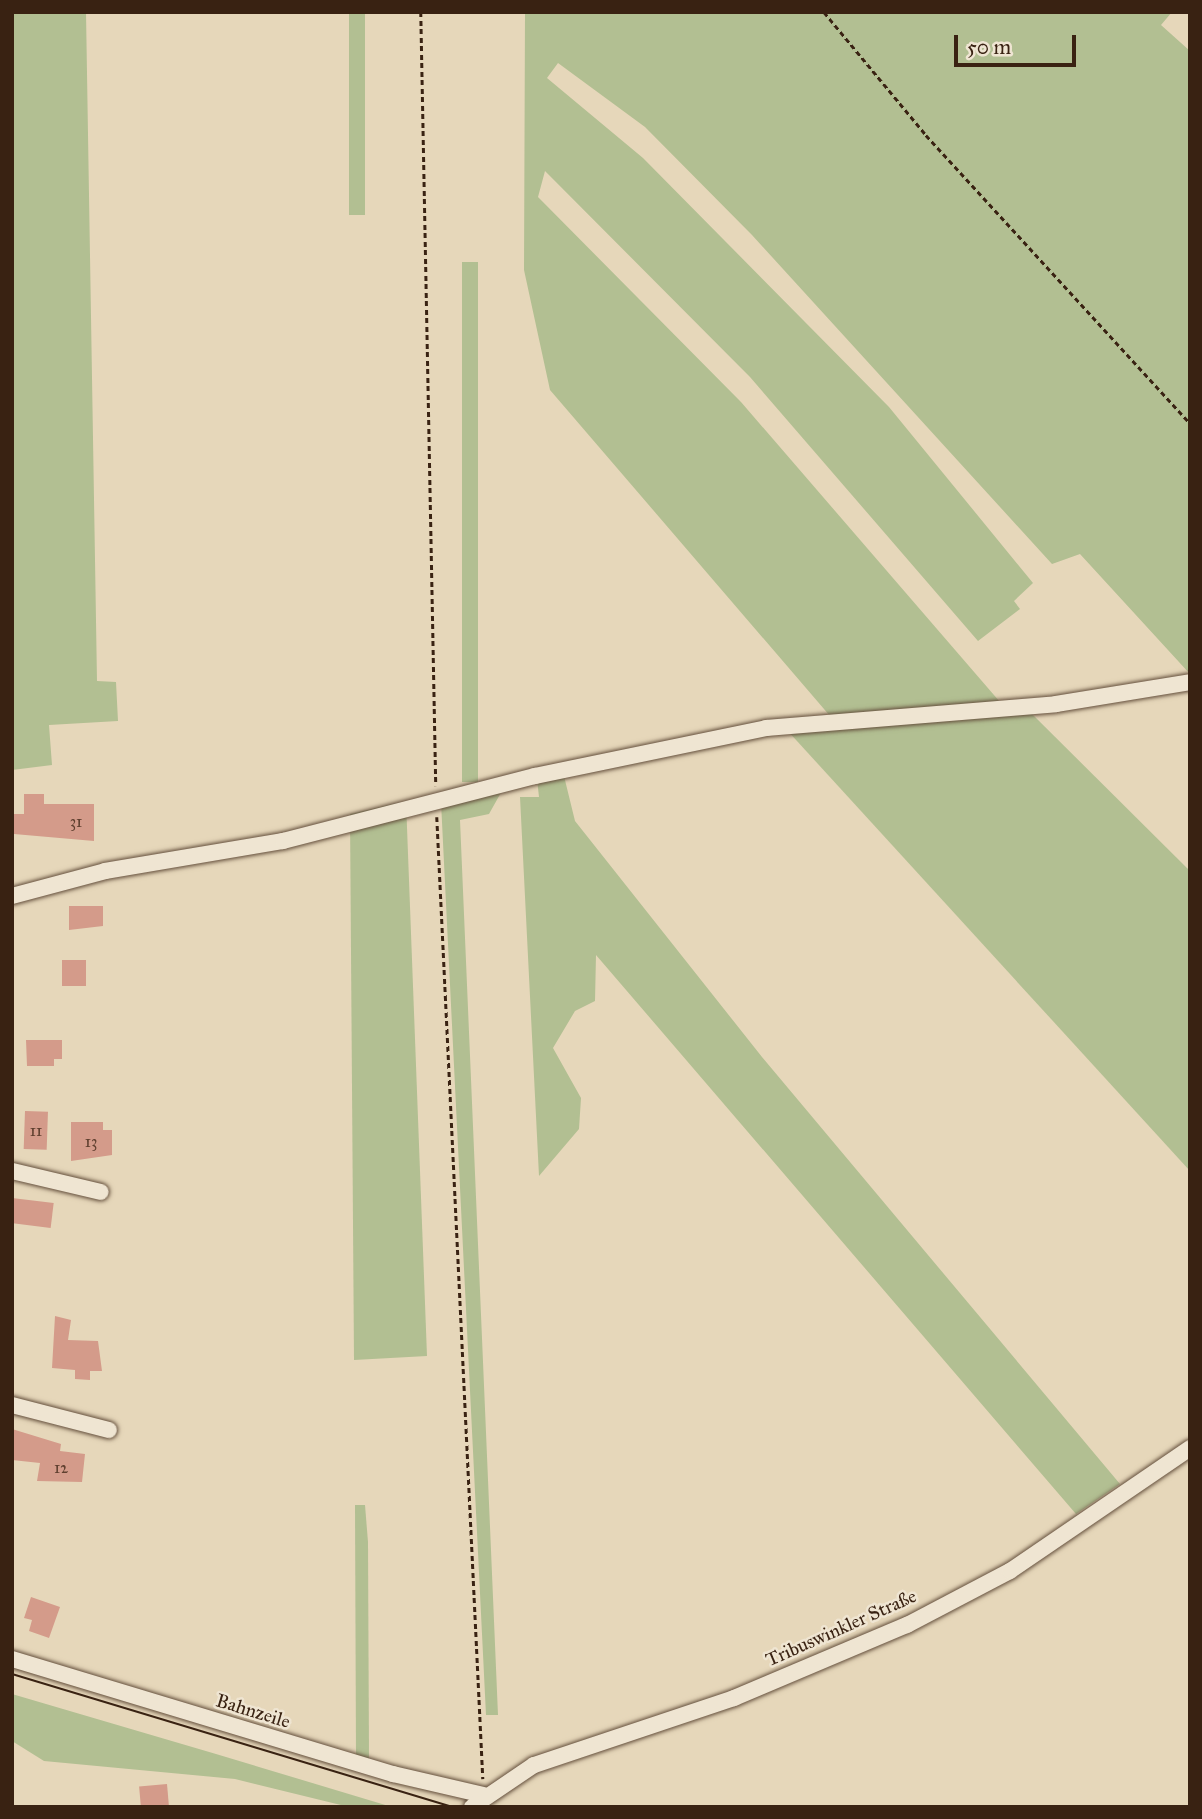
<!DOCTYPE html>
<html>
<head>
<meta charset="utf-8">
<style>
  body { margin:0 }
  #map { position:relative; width:1202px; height:1819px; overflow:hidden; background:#e6d7ba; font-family:"IM FELL Great Primer",serif }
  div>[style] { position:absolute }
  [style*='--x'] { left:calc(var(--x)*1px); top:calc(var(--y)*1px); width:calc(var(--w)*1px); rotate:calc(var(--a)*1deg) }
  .green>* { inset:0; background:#b2bf92; transform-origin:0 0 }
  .building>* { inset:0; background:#d49b8a; transform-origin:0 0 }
  .path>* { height:2.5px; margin-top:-1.25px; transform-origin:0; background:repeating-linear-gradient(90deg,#392212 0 5px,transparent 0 8.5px) }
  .roads { filter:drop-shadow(0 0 2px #644f3c) drop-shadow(0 0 2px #644f3c) }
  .minor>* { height:16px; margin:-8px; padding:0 8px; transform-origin:8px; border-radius:8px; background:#efe5d2 }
  .tram>* { height:2px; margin:-1px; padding:0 1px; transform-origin:1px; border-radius:1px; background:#392212 }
  span { translate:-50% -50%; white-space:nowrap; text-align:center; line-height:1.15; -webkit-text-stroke:5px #efe5d2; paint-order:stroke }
  .number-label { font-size:16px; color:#604030 }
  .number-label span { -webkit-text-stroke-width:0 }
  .street-label { font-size:19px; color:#392212 }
  .frame { position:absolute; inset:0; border:14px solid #392212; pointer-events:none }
  .scale { position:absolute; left:954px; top:35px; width:122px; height:32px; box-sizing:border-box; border:4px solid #392212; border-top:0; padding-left:9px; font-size:21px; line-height:24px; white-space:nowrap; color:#392212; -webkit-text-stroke:5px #efe5d2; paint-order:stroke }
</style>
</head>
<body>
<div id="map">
  <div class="green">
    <div style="clip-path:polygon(12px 12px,86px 12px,97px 681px,116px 682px,118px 721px,49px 725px,52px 765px,12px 770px)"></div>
    <div style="left:349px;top:12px;width:16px;height:203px"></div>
    <div style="clip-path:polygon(525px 12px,1172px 12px,1161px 25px,1190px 51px,1190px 674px,1080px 554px,1052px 564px,752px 235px,645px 127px,558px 63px,547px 78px,643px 158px,889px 407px,1033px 583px,1014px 601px,1020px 609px,978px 641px,750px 377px,545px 171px,538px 197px,741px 402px,1000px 702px,830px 716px,550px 390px,524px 270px)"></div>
    <div style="left:462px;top:262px;width:16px;height:520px"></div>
    <div style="clip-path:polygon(1029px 711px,1190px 871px,1190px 1171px,786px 729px)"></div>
    <div style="clip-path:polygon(564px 776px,575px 821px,762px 1057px,1120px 1484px,1076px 1514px,596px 955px,595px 1001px,575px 1011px,553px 1048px,581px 1098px,579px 1129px,539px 1176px,520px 797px,539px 797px,537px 779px)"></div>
    <div style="clip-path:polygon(503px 789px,489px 814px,460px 820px,498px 1715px,486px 1715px,441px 802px)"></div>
    <div style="clip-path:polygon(406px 801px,427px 1356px,354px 1360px,350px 814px)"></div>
    <div style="clip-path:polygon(355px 1505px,365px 1505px,368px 1542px,369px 1759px,356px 1755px)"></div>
    <div style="clip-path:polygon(12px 1694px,216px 1754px,392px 1807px,349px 1807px,235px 1779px,44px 1761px,12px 1741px)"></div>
  </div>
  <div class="building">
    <div style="clip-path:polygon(24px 794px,44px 794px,44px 804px,94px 804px,94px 841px,14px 834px,14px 814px,24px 814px)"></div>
    <div style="clip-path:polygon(69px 906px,103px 906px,103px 926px,69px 930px)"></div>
    <div style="left:62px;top:960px;width:24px;height:26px"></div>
    <div style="clip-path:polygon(26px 1040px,62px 1040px,62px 1059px,54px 1059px,54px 1066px,27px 1066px)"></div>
    <div style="left:25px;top:1111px;width:23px;height:38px;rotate:2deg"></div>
    <div style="clip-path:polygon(71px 1122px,103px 1122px,103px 1130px,112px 1130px,112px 1155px,71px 1161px)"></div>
    <div style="left:12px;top:1198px;width:42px;height:25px;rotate:7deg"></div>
    <div style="clip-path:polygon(55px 1316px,71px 1320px,68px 1340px,98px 1341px,102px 1371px,90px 1371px,90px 1380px,75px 1379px,75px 1370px,52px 1368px)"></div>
    <div style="clip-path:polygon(12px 1429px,61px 1444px,60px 1451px,85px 1454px,82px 1482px,37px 1481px,40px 1463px,12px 1460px)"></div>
    <div style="clip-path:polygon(31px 1597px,60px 1607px,49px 1638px,29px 1631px,32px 1620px,24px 1618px)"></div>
    <div style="left:167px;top:1784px;width:23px;height:28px;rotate:85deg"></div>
  </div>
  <div class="path">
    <div style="--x:421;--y:12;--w:774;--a:88.89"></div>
    <div style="--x:824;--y:12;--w:160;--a:50.3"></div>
    <div style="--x:926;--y:135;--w:391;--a:47.5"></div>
    <div style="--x:437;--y:817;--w:963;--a:87.26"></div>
  </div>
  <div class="roads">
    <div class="minor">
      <div style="--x:12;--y:896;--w:96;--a:-15"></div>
      <div style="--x:105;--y:871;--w:181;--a:-9.6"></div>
      <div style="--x:283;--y:841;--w:260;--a:-14.5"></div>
      <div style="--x:535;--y:776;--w:236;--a:-11.7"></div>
      <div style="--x:766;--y:728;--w:291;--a:-4.7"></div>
      <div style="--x:1056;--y:704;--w:136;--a:-9.3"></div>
      <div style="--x:12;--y:1171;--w:91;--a:13.3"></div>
      <div style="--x:12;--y:1405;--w:100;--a:14.5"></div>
      <div style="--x:12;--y:1659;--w:398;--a:16.8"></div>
      <div style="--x:393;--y:1774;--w:93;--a:13"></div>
      <div style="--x:472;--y:1807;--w:75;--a:-34.1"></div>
      <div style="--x:534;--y:1765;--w:211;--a:-18.5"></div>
      <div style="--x:734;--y:1698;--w:188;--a:-22.9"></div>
      <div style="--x:907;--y:1625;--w:116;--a:-27.7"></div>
      <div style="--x:1010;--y:1571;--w:218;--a:-34.3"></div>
    </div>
  </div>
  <div class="tram">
    <div style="--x:12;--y:1674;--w:461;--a:16.8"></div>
  </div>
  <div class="number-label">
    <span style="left:76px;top:822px">31</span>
    <span style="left:36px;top:1131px">11</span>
    <span style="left:91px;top:1142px">13</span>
    <span style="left:61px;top:1468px">12</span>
  </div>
  <div class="street-label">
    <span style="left:841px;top:1628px;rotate:-24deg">Tribuswinkler Straße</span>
    <span style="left:253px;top:1711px;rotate:17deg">Bahnzeile</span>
  </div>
  <div class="frame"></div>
  <div class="scale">50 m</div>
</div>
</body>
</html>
